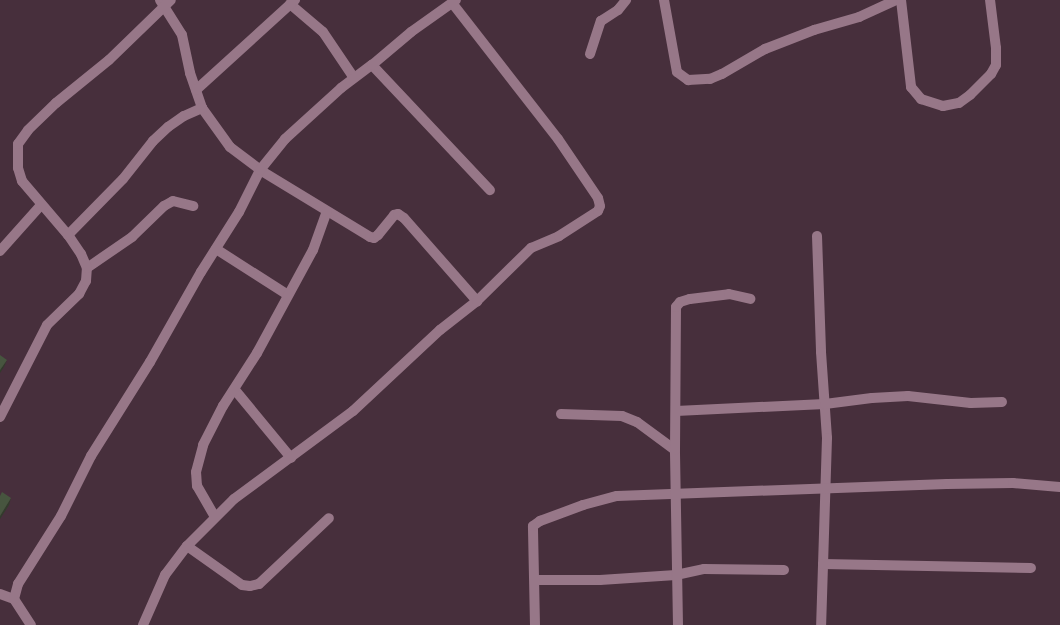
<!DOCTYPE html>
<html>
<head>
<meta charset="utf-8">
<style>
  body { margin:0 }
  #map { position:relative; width:1060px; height:625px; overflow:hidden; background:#472f3c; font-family:"Archivo Narrow",sans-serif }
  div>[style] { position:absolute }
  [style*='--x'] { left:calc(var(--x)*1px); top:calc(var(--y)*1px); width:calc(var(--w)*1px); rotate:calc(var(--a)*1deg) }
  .street>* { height:10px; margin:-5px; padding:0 5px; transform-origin:5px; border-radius:5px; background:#977788 }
  .shaded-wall>* { inset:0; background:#323c2c }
  .building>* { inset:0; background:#47553f }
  span { translate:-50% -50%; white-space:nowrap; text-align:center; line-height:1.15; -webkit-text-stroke:4px #472f3c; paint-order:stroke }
</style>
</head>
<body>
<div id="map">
  <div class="street">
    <div style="--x:160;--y:0;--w:41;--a:57.8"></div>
    <div style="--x:182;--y:35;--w:39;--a:78"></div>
    <div style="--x:190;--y:73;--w:37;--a:71"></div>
    <div style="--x:202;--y:108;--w:48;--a:54.3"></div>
    <div style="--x:230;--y:147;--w:38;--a:37"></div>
    <div style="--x:260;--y:170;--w:129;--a:31.3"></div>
    <div style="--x:370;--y:237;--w:4;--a:14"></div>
    <div style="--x:374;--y:238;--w:5;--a:-37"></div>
    <div style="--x:378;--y:235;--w:26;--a:-51"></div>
    <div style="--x:394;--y:215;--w:4;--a:-14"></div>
    <div style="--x:398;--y:214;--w:7;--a:34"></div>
    <div style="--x:404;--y:218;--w:111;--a:48.7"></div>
    <div style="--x:664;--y:0;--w:73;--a:79.8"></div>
    <div style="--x:677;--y:72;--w:14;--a:36"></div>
    <div style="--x:688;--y:80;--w:22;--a:-3"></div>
    <div style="--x:710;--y:79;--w:13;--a:-23"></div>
    <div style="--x:722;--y:74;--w:50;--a:-30.2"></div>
    <div style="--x:765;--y:49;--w:53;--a:-21.2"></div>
    <div style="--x:814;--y:30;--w:47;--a:-16.1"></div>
    <div style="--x:859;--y:17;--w:41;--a:-24.7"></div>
    <div style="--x:901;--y:0;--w:88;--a:83.4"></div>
    <div style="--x:911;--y:87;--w:16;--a:50"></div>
    <div style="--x:921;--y:99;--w:23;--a:18"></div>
    <div style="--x:943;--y:106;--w:16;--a:-11"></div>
    <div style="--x:959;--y:103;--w:14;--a:-36"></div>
    <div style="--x:970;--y:95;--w:30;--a:-45"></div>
    <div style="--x:991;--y:74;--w:10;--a:-61"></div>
    <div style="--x:996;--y:65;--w:17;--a:-90"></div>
    <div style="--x:996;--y:48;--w:48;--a:-97.1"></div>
    <div style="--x:290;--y:4;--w:43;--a:40.3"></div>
    <div style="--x:323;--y:32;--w:55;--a:56"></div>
    <div style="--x:590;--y:54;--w:35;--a:-72"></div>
    <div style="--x:601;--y:21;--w:20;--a:-33"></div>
    <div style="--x:618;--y:10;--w:13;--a:-51"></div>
    <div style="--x:372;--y:65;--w:172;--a:46.7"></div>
    <div style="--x:196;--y:90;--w:134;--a:-42.3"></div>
    <div style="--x:68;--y:235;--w:78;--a:-45.5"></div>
    <div style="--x:123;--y:179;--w:48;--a:-51.7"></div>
    <div style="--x:153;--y:141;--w:21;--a:-43"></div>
    <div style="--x:168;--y:127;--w:19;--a:-35"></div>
    <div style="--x:184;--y:116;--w:20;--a:-24"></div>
    <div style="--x:817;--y:236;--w:116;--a:88"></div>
    <div style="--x:821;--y:352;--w:86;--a:86"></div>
    <div style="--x:827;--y:438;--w:187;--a:91.8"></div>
    <div style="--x:216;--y:249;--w:85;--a:32.6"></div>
    <div style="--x:0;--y:251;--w:62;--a:-48.3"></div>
    <div style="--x:87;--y:268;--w:55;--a:-34.6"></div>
    <div style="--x:132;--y:237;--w:45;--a:-44.1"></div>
    <div style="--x:164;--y:206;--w:10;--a:-29"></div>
    <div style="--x:173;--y:201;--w:21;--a:14"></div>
    <div style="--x:235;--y:390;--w:88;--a:50.5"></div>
    <div style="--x:676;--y:411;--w:149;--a:-2.7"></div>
    <div style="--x:825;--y:404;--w:47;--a:-7.3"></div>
    <div style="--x:872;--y:398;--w:36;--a:-3"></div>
    <div style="--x:908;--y:396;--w:63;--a:6.3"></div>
    <div style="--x:971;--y:403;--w:31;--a:-2"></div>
    <div style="--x:561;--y:414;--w:61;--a:1.9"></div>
    <div style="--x:622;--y:416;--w:16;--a:22"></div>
    <div style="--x:637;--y:422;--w:47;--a:36.4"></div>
    <div style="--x:0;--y:417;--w:103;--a:-62.9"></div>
    <div style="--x:47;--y:325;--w:45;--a:-44.1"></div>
    <div style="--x:79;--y:294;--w:15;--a:-62"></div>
    <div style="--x:86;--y:281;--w:13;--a:-86"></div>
    <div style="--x:87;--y:268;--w:15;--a:-113"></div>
    <div style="--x:81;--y:254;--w:23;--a:-124"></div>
    <div style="--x:68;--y:235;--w:71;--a:-130.4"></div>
    <div style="--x:22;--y:181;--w:14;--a:-107"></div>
    <div style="--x:18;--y:168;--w:24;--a:-90"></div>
    <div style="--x:18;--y:144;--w:17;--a:-54"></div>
    <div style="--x:28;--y:130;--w:39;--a:-44"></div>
    <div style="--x:56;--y:103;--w:68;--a:-39.1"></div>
    <div style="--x:109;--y:60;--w:86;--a:-44.1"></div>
    <div style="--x:215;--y:517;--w:36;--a:-120"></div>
    <div style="--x:197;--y:486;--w:14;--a:-94"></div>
    <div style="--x:196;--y:472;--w:28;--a:-75"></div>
    <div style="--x:203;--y:445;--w:44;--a:-62.9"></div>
    <div style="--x:223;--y:406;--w:63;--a:-57.3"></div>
    <div style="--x:257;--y:353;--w:117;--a:-61.5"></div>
    <div style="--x:313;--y:250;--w:41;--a:-70.3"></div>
    <div style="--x:187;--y:546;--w:67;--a:35.3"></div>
    <div style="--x:242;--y:585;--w:8;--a:7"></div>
    <div style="--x:250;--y:586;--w:9;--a:-13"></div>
    <div style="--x:259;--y:584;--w:96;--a:-43.3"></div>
    <div style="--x:823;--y:564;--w:208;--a:1.1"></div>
    <div style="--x:535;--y:580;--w:65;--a:0"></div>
    <div style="--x:600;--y:580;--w:76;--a:-3.8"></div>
    <div style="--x:676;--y:575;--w:29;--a:-12"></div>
    <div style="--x:704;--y:569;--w:80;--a:0.7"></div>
    <div style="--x:0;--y:594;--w:15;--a:20"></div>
    <div style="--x:14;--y:599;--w:31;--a:57"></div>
    <div style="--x:14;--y:599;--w:16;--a:-75"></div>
    <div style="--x:18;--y:584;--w:80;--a:-57.7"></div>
    <div style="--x:61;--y:516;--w:67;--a:-63.4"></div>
    <div style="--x:91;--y:456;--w:111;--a:-57.9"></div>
    <div style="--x:150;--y:362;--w:103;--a:-60.5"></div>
    <div style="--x:201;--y:272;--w:71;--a:-57.7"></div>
    <div style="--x:239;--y:212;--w:47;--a:-63.4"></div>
    <div style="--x:260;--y:170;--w:40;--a:-51"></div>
    <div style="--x:285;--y:139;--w:76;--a:-42.3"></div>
    <div style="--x:341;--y:88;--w:39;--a:-37"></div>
    <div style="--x:372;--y:65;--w:51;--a:-40.2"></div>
    <div style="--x:411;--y:32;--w:55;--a:-35.4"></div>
    <div style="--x:143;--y:625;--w:55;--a:-66.3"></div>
    <div style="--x:165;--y:575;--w:36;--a:-53"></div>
    <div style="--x:187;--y:546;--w:66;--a:-45"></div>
    <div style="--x:234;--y:499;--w:148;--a:-36.5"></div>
    <div style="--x:353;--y:411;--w:119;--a:-43"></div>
    <div style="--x:440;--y:330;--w:47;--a:-38.1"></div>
    <div style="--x:477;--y:301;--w:76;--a:-44.5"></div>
    <div style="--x:531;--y:248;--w:30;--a:-23"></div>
    <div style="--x:559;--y:236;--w:46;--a:-32.7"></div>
    <div style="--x:598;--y:211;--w:5;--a:-68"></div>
    <div style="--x:600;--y:206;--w:8;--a:-104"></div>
    <div style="--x:598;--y:198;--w:71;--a:-124.1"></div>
    <div style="--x:558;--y:139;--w:172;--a:-127.9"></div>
    <div style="--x:535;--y:625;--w:99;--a:-91.2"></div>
    <div style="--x:533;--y:526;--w:9;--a:-36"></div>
    <div style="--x:540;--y:521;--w:46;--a:-20.4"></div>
    <div style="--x:583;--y:505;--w:35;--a:-15"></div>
    <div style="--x:617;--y:496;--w:330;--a:-2.1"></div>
    <div style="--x:947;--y:484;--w:66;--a:-0.9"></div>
    <div style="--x:1013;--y:483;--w:47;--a:4.9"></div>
    <div style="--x:678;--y:625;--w:175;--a:-91"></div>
    <div style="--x:675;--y:450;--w:143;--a:-89.6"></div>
    <div style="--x:676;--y:307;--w:6;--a:-51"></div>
    <div style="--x:680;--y:302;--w:10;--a:-17"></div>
    <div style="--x:690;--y:299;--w:39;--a:-7"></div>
    <div style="--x:729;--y:294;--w:22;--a:13"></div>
  </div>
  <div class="shaded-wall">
    <div style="clip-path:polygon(7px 360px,4px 367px,0 373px,0 370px)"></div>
    <div style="clip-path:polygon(11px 498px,9px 505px,0 519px,0 516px)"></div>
  </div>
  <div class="building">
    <div style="clip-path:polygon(0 355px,7px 360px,0 370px)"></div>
    <div style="clip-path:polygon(2px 492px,11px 498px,0 516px,0 496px)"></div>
  </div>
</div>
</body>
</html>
